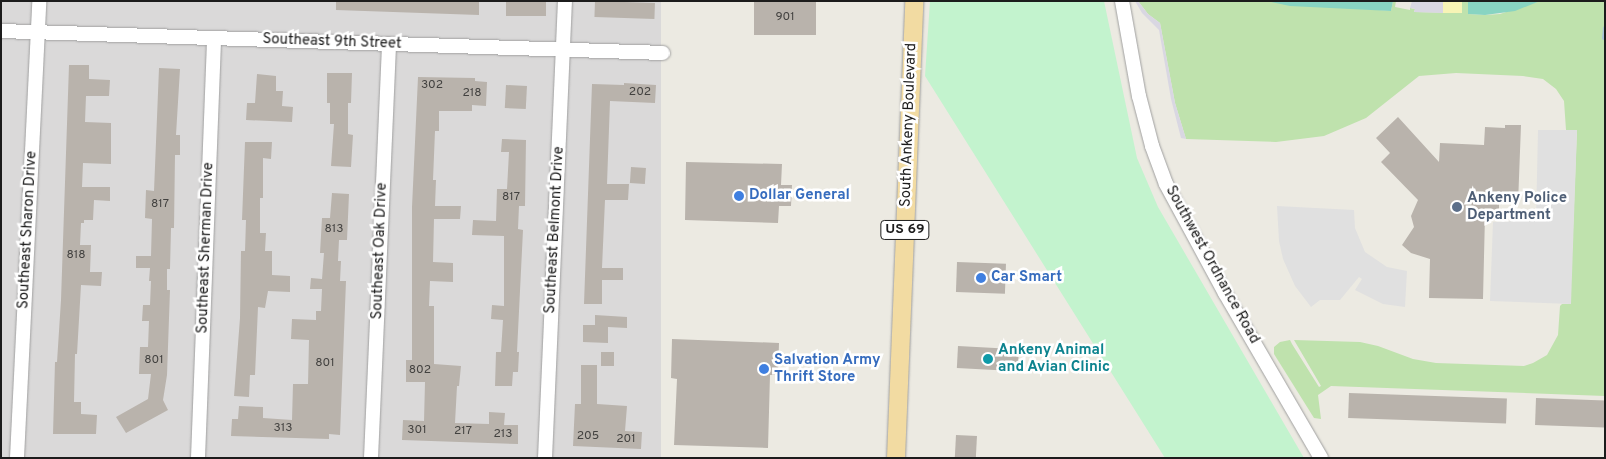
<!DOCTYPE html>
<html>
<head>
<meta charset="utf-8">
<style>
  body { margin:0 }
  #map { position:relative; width:1606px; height:459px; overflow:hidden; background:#eceae2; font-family:Overpass,sans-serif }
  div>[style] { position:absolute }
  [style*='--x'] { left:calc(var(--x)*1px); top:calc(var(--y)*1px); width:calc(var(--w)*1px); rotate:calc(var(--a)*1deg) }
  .residential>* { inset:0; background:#dad9d9; transform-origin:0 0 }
  .grass>* { inset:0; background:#bfe2ad }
  .sand>* { inset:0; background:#f7f4b6; transform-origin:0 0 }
  .park>* { inset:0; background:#c3f3ce }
  .pitch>* { inset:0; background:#88d4c2 }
  .parking>* { inset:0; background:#e0e0e0 }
  .plaza>* { inset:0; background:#d9d7e2 }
  .stream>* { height:4px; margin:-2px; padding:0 2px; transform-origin:2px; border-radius:2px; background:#a7c4d6 }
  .building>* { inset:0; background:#b9b3ac; transform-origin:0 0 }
  .roads { filter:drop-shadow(0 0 1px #a0a0a0) drop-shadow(0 0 1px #a0a0a0) }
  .minor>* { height:14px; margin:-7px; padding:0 7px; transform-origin:7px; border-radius:7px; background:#fff }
  .major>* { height:18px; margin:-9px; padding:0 9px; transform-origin:9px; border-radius:9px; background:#f2dba2 }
  .dots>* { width:14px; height:14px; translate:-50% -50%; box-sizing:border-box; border:2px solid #fff; border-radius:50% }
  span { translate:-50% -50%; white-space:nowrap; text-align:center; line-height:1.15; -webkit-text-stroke:5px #fff; paint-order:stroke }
  .number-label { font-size:12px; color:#434240 }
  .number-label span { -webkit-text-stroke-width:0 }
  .shield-label span { padding:1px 4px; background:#fff; border:1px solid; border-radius:4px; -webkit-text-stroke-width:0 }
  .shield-label { font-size:14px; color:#1c1c1c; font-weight:700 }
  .street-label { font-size:15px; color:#1c1c1c }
  .shop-label { font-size:15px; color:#366cbe; font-weight:700 }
  .left { translate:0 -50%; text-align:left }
  .service-label { font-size:15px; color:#4e5e75; font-weight:700 }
  .culture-label { font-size:15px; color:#0d838f; font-weight:700 }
  .frame { position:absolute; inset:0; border:2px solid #1c1c1c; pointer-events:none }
</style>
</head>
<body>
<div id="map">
  <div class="residential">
    <div style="left:1px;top:1px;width:660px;height:457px"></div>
  </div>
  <div class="grass">
    <div style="clip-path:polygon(1138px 1px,1266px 1px,1391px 11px,1393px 1px,1396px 1px,1395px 7px,1410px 10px,1410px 8px,1415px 9px,1414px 12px,1462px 13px,1462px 1px,1468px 1px,1468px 14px,1485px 15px,1500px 14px,1540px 1px,1605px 1px,1605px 396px,1331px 386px,1318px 395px,1321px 419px,1314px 418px,1274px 354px,1274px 347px,1280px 342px,1290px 340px,1292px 344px,1319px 387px,1321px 386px,1294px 340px,1360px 342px,1378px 346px,1413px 359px,1436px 363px,1524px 366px,1533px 363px,1547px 355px,1558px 335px,1560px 306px,1562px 304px,1570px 304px,1577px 130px,1566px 130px,1564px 101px,1556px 89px,1543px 79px,1523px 76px,1456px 73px,1419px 76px,1366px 118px,1324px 136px,1276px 142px,1186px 139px,1175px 103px,1160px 23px,1148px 14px)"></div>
  </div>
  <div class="sand">
    <div style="left:1443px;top:1px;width:19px;height:12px"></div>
  </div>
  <div class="park">
    <div style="clip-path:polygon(930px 1px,1104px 1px,1137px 158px,1158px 207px,1304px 458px,1165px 458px,925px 76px)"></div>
  </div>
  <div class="pitch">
    <div style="clip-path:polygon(1266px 1px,1393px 1px,1391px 11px,1290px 6px)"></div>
    <div style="clip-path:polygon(1468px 1px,1540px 1px,1515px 11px,1485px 15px,1468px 14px)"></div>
  </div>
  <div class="parking">
    <div style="clip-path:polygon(1538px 130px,1577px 130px,1571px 304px,1490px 301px,1493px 222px,1536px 220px)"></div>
    <div style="clip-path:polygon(1277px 206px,1354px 210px,1355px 228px,1365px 252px,1387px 267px,1407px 271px,1405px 307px,1383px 304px,1355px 290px,1362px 279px,1359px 277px,1340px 300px,1320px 300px,1311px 307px,1295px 286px,1283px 259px,1279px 241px)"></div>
  </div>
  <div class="plaza">
    <div style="clip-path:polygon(1135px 1px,1138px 1px,1148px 14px,1160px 23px,1175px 103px,1186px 139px,1181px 138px,1171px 99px,1159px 30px,1142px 13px)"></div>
    <div style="clip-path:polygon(1412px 1px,1443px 1px,1443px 13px,1414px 12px,1415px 9px,1410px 8px)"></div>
  </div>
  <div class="stream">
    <div style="--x:1604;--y:38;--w:10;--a:-84"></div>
  </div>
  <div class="building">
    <div style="clip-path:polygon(336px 1px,479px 1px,479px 15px,336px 10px)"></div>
    <div style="left:506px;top:1px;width:40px;height:15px"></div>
    <div style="left:595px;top:1px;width:60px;height:16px;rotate:2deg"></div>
    <div style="left:754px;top:1px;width:62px;height:34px"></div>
    <div style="clip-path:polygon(69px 65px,89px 65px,89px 79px,110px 80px,109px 96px,86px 96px,85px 122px,111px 123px,111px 164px,83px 163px,82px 187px,110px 187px,110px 201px,94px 200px,93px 220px,84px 220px,84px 223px,81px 223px,80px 245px,91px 245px,90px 272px,102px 272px,101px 286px,81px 285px,77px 354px,75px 354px,74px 402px,81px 402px,81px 414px,97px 415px,96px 434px,53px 434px,55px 362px,57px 362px,61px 300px)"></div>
    <div style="clip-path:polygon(159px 68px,180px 69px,176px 135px,180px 135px,180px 155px,175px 155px,174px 228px,171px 228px,170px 269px,167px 269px,167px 290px,170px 290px,167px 375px,163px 400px,168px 410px,126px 433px,116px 417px,148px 399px,151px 374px,139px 374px,140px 347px,148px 347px,149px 321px,142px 321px,143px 305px,150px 305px,151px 281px,149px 281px,150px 268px,136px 268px,136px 256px,151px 256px,152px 219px,145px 218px,146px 190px,154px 191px)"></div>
    <div style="clip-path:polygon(327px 73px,352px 73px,351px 103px,348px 103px,348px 134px,353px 135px,351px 167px,331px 166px,334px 124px,330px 124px,330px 103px,327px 103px)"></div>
    <div style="clip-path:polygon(257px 74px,276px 76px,276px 91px,283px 91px,282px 106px,293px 107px,292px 122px,246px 120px,247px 103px,255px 103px)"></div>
    <div style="clip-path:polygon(418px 77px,475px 78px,475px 81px,487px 82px,486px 106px,472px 105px,472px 111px,439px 111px,439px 131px,435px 131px,433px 180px,436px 180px,435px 206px,461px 206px,460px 219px,434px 219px,433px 262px,453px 263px,453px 282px,430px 281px,429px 306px,434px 306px,434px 364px,461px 366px,459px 386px,457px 386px,455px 423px,489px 424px,489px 412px,505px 413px,504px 425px,518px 425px,518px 444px,402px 440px,403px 420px,424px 421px,425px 382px,406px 382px,406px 360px,412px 360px,412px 207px)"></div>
    <div style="clip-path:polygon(624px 83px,656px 85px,655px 103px,610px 101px,607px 184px,629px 184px,628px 200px,605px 200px,602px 268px,623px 268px,623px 280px,602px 280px,602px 304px,584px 304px,592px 84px,624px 85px)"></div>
    <div style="left:506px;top:85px;width:21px;height:23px;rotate:3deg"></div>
    <div style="clip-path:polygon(1398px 117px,1439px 162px,1440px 143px,1484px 145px,1485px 127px,1505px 128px,1505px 125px,1521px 125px,1518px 204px,1499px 203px,1499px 216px,1485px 215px,1483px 299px,1429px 298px,1430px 259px,1411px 253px,1402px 245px,1414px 227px,1411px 216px,1418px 200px,1381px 162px,1390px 153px,1376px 138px)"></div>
    <div style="clip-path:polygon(502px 139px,526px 140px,525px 206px,519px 206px,518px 229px,523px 230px,517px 352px,519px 352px,518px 372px,513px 372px,512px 386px,495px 386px,496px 352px,501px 352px,503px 320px,491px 319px,492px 305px,504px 306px,504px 236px,472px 235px,473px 220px,496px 221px,497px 189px,507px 189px,509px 152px,501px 152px)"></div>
    <div style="clip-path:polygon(245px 142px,272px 142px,271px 159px,263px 158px,263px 198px,260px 198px,260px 233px,266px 233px,265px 251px,272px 251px,272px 275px,290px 276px,290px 292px,268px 291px,265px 308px,258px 307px,255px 375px,250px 375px,249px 397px,234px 396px,240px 318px,241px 251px,245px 251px,246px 220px,242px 220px)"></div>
    <div style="clip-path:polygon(686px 162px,782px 164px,781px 185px,792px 185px,791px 206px,779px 206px,778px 223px,685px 220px)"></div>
    <div style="left:631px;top:167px;width:15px;height:16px;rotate:4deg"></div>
    <div style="clip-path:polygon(332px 193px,349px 194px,347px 240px,339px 240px,338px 261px,341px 261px,340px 281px,346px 281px,340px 435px,329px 434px,329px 439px,231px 436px,232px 419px,238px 419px,239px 406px,263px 407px,263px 418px,292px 420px,293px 384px,308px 384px,309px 340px,291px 339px,292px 319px,316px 320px,316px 311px,321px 311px,322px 289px,310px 289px,311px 278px,322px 279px,324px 253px,320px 253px,322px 218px,330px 218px)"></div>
    <div style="left:957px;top:262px;width:49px;height:30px;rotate:2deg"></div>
    <div style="clip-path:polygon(595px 315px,627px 317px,627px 328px,608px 327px,608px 343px,583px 342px,583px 325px,595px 325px)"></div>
    <div style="clip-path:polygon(672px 339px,779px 343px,778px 375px,770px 375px,768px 448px,674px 445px,677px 379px,671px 378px)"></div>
    <div style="left:958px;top:346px;width:61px;height:22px;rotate:3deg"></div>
    <div style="left:601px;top:352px;width:13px;height:14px"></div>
    <div style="clip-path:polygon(581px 365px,597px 365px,597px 404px,627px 406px,625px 431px,642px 432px,641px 449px,573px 446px,575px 404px,581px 404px)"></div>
    <div style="left:1349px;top:393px;width:158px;height:25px;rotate:2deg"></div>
    <div style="left:1536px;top:398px;width:69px;height:27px;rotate:2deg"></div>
    <div style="left:956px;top:435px;width:21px;height:23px;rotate:3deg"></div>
  </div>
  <div class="roads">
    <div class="minor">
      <div style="--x:1122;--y:1;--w:97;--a:79.9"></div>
      <div style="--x:1139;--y:96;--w:52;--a:75.4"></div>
      <div style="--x:1152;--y:146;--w:40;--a:69.8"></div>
      <div style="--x:1166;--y:184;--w:124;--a:61.6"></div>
      <div style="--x:1225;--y:293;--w:191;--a:59.8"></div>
      <div style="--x:1;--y:31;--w:662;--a:1.9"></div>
      <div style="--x:17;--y:458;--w:458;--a:-87.2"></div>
      <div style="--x:198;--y:458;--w:420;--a:-87.8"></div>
      <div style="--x:371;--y:458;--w:414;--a:-87.5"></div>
      <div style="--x:545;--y:458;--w:457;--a:-87.5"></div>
    </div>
    <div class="major">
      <div style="--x:896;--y:458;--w:457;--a:-87.7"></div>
    </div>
  </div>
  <div class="dots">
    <div style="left:739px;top:196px;background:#3f7fe0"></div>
    <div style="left:1457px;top:207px;background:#5c6f8a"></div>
    <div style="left:981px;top:278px;background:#3f7fe0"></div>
    <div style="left:988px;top:359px;background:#0f9aa8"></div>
    <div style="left:764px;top:369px;background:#3f7fe0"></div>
  </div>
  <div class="number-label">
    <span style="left:785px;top:18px">901</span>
    <span style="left:432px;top:86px">302</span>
    <span style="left:640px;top:93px">202</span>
    <span style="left:472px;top:94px">218</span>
    <span style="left:511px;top:198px">817</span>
    <span style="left:160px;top:205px">817</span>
    <span style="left:334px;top:230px">813</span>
    <span style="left:76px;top:256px">818</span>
    <span style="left:154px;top:361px">801</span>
    <span style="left:325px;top:364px">801</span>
    <span style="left:420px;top:371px">802</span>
    <span style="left:283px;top:429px">313</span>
    <span style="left:417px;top:431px">301</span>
    <span style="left:463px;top:432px">217</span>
    <span style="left:503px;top:435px">213</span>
    <span style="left:588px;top:437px">205</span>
    <span style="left:626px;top:440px">201</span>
  </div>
  <div class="shield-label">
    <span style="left:905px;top:230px">US 69</span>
  </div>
  <div class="street-label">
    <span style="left:332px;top:42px;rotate:2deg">Southeast 9th Street</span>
    <span style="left:909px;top:125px;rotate:-88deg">South Ankeny Boulevard</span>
    <span style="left:28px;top:230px;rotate:-87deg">Southeast Sharon Drive</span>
    <span style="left:555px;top:230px;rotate:-87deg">Southeast Belmont Drive</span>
    <span style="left:206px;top:248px;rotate:-88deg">Southeast Sherman Drive</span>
    <span style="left:380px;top:251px;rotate:-88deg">Southeast Oak Drive</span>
    <span style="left:1212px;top:265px;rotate:61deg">Southwest Ordnance Road</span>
  </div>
  <div class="shop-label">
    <span class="left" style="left:749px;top:196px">Dollar General</span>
    <span class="left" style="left:991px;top:278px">Car Smart</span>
    <span class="left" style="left:774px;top:369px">Salvation Army<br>Thrift Store</span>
  </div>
  <div class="service-label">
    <span class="left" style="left:1467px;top:207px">Ankeny Police<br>Department</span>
  </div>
  <div class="culture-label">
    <span class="left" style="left:998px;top:359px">Ankeny Animal<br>and Avian Clinic</span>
  </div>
  <div class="frame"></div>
</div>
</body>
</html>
